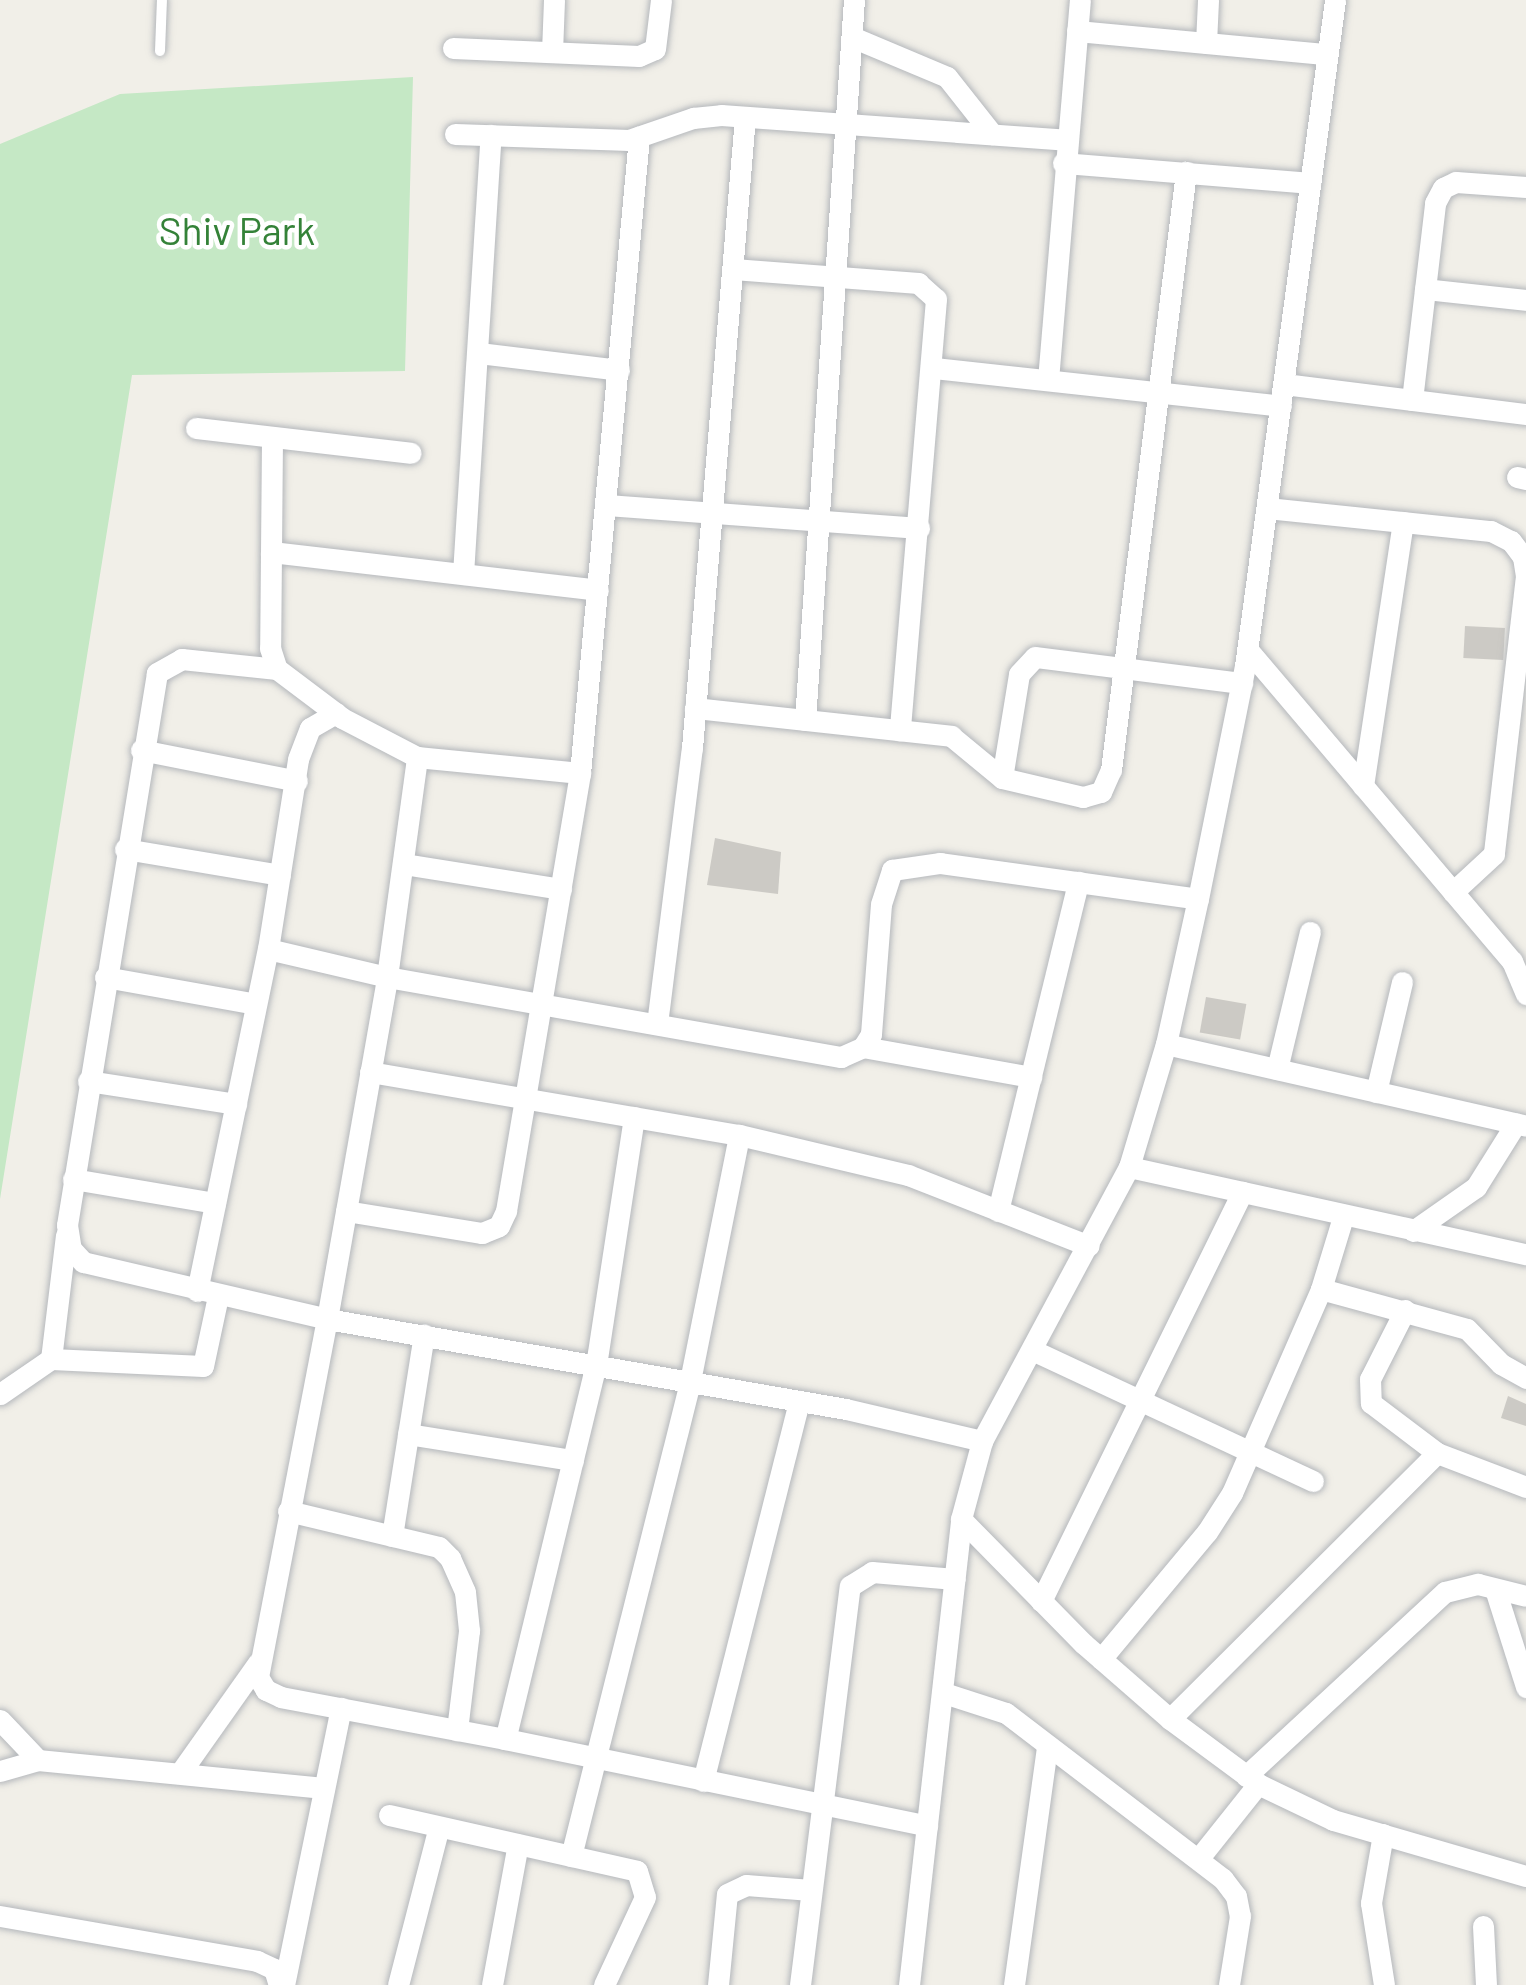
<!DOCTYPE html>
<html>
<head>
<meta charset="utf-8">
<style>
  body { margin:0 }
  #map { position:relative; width:1526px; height:1985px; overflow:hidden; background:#f1efe8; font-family:Barlow,sans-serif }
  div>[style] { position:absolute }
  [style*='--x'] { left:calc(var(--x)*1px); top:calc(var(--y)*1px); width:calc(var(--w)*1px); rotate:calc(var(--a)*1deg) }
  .green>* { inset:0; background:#c5e8c5 }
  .building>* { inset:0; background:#cccac5; transform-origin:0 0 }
  .roads { filter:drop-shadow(0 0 3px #b5b8bc) drop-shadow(0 0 3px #b5b8bc) }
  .lane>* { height:10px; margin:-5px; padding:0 5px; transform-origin:5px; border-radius:5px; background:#fff }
  .street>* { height:21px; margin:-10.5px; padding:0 10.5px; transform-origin:10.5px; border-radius:10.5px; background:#fff }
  span { translate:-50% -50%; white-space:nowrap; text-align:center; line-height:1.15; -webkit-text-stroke:9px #fff; paint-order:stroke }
  .park-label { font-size:39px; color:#348238 }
</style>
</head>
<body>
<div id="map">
  <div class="green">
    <div style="clip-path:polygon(413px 77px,405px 371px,132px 375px,0 1199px,0 144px,120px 94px)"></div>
  </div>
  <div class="building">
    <div style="left:1465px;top:626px;width:40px;height:32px;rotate:3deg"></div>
    <div style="clip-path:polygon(715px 838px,781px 852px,778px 894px,707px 885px)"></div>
    <div style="left:1206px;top:997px;width:41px;height:36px;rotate:10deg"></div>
    <div style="clip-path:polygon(1508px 1396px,1526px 1404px,1526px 1426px,1501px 1418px)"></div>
  </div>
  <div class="roads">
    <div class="lane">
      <div style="--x:160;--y:51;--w:51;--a:-87.8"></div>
    </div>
    <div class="street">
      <div style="--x:1077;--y:31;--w:251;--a:5.3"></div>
      <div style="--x:852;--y:37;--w:103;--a:22.8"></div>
      <div style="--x:947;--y:77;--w:73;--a:51.7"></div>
      <div style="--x:1206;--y:43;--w:43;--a:-87.3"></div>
      <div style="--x:453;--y:48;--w:186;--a:2.5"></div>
      <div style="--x:639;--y:56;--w:17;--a:-24"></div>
      <div style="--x:655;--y:49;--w:49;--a:-83"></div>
      <div style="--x:552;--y:52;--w:52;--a:-87.8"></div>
      <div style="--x:455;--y:134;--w:174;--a:2"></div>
      <div style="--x:629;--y:140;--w:68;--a:-19"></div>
      <div style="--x:693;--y:118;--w:28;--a:-6"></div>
      <div style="--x:721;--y:115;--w:346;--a:4.1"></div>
      <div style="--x:1063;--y:163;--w:248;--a:4.6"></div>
      <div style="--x:733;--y:269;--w:186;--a:4.3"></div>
      <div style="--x:918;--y:283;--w:24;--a:42"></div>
      <div style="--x:936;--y:299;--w:433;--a:94.8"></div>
      <div style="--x:1425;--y:289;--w:102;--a:6.2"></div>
      <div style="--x:479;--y:353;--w:141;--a:6.9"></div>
      <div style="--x:934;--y:368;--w:349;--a:6.2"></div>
      <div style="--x:1048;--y:380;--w:381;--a:-85.2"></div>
      <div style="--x:1284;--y:384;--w:244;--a:7.1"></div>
      <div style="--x:1412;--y:400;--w:198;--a:-83.3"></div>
      <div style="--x:1435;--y:203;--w:17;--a:-62"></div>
      <div style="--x:1443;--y:188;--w:14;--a:-25"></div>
      <div style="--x:1456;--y:182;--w:70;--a:4.1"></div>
      <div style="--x:196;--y:428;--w:216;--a:6.6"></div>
      <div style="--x:272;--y:438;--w:210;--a:90.5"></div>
      <div style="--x:270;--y:648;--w:22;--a:72"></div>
      <div style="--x:277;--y:669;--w:81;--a:37"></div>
      <div style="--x:342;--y:718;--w:85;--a:27.5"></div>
      <div style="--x:417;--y:757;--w:164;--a:5.6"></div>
      <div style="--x:1517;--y:477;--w:9;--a:13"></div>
      <div style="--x:607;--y:505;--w:313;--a:4.2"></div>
      <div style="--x:1267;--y:508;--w:225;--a:5.9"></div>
      <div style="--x:1491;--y:531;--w:22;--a:27"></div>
      <div style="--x:1511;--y:541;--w:20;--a:53"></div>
      <div style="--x:1523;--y:557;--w:19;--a:81"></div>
      <div style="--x:1526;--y:576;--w:280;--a:96.6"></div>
      <div style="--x:1494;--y:854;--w:56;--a:137.2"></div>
      <div style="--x:271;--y:552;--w:329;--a:6.6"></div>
      <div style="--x:463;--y:574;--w:440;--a:-86.4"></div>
      <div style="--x:1248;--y:650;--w:408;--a:49.7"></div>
      <div style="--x:1512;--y:961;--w:36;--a:67"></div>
      <div style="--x:277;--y:669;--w:96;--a:-174"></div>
      <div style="--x:182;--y:659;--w:29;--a:151"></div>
      <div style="--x:157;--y:673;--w:559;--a:99.26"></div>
      <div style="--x:67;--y:1225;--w:24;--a:81"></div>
      <div style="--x:71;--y:1249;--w:18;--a:47"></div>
      <div style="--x:83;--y:1262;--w:251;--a:13.1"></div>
      <div style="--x:327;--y:1319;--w:347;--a:-80"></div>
      <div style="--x:387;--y:977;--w:222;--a:-82.2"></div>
      <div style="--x:695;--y:708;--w:258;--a:6.2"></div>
      <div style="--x:951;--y:736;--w:66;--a:39.5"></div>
      <div style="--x:1002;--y:778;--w:83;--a:13.2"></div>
      <div style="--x:1083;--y:797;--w:19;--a:-16"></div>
      <div style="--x:1101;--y:792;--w:24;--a:-66"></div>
      <div style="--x:1111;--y:770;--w:603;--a:-82.85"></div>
      <div style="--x:805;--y:720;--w:722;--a:-86.11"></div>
      <div style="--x:141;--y:750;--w:159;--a:11.2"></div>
      <div style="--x:1002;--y:778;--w:105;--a:-80.7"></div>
      <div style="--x:1019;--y:674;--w:23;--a:-47"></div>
      <div style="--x:1035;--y:657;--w:209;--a:7.2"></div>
      <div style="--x:1363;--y:786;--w:267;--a:-81.4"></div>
      <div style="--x:125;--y:849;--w:157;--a:9.5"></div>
      <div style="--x:404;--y:864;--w:159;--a:9"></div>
      <div style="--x:268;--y:949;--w:122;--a:13.2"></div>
      <div style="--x:387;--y:977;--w:461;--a:10"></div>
      <div style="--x:841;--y:1057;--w:24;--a:-24"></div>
      <div style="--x:863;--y:1047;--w:15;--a:-58"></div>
      <div style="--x:871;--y:1034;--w:130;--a:-85.6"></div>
      <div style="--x:881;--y:904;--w:36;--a:-72"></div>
      <div style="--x:892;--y:870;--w:49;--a:-8.3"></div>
      <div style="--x:940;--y:863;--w:260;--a:7.9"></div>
      <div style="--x:105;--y:977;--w:153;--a:10.1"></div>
      <div style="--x:657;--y:1024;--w:278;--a:-82.8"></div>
      <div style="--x:692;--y:748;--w:633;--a:-85.2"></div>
      <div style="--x:1166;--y:1044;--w:369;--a:12.8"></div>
      <div style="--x:863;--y:1047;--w:171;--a:10.1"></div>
      <div style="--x:1277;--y:1069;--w:141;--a:-76.5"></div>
      <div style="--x:370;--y:1072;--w:374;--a:9.7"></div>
      <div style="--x:739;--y:1135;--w:174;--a:13.3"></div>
      <div style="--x:908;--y:1175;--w:194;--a:21.4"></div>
      <div style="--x:88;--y:1081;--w:150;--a:8.8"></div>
      <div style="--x:1376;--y:1092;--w:113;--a:-76.7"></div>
      <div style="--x:634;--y:1117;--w:250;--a:98.7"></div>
      <div style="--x:596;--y:1364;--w:386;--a:103.6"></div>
      <div style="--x:505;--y:1739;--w:431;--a:11.6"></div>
      <div style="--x:1129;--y:1167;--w:406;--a:12.4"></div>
      <div style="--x:73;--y:1179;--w:144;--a:9.6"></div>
      <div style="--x:346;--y:1211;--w:138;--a:9.2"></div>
      <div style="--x:482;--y:1233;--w:18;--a:-22"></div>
      <div style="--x:499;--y:1226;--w:17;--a:-65"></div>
      <div style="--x:506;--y:1211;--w:444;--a:-80.4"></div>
      <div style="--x:580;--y:773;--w:639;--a:-84.7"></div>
      <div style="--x:998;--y:1211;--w:339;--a:-76.3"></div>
      <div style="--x:1413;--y:1231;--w:77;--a:-34.9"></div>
      <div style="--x:1476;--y:1187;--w:75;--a:-58"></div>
      <div style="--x:1321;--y:1289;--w:151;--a:15.3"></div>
      <div style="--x:1467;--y:1329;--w:49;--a:45.8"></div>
      <div style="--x:1501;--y:1364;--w:29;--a:29"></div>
      <div style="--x:197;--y:1291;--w:349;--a:-78.3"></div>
      <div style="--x:268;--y:949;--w:192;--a:-81"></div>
      <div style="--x:298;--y:759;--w:33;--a:-69"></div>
      <div style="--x:310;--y:728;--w:30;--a:-30"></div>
      <div style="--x:1405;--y:1310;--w:77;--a:116.9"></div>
      <div style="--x:1370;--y:1379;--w:24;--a:88"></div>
      <div style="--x:1371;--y:1403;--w:83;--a:37.1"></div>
      <div style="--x:1437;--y:1453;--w:95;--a:20.9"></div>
      <div style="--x:1032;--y:1350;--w:310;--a:25"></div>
      <div style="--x:51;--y:1359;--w:125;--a:-83.1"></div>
      <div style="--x:0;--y:1394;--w:62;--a:-34.5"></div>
      <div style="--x:51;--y:1359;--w:152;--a:2.6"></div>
      <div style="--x:203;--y:1366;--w:72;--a:-77.9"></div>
      <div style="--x:408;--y:1434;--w:167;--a:9"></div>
      <div style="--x:288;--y:1511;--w:155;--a:13.4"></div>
      <div style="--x:439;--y:1547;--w:16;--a:45"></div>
      <div style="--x:450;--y:1558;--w:37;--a:66"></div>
      <div style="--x:465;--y:1592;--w:39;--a:84"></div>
      <div style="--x:469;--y:1631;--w:100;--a:96.9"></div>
      <div style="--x:961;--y:1519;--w:175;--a:45.5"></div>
      <div style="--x:1084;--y:1644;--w:114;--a:41.1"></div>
      <div style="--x:1170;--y:1719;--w:109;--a:36.5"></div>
      <div style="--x:1258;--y:1784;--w:83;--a:25.6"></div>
      <div style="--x:1333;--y:1820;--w:201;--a:16.2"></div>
      <div style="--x:392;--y:1536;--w:204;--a:-81"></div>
      <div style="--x:1495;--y:1589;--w:103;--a:72.4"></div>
      <div style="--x:1041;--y:1601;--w:456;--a:-63.8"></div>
      <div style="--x:1101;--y:1659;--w:165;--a:-50.2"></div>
      <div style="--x:1207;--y:1532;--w:46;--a:-57.3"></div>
      <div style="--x:1232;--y:1493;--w:223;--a:-66.4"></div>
      <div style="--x:1321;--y:1289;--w:75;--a:-73"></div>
      <div style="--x:944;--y:1693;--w:65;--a:17.9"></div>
      <div style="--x:1006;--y:1713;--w:273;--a:37.4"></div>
      <div style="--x:1223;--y:1879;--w:21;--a:53"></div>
      <div style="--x:1236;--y:1896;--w:20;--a:79"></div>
      <div style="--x:1240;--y:1916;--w:70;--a:99.1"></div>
      <div style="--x:1170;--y:1719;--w:377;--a:-44.9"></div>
      <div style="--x:0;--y:1720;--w:55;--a:46.5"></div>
      <div style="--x:505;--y:1739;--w:228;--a:-169.4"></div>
      <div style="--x:281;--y:1697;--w:17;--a:-155"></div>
      <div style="--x:266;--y:1690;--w:15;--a:-122"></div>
      <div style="--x:258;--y:1677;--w:365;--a:-79.1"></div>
      <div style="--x:327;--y:1319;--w:527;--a:9.84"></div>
      <div style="--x:846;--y:1409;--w:140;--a:13.2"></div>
      <div style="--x:0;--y:1771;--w:40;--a:-16"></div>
      <div style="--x:38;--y:1760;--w:287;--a:5.6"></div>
      <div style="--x:180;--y:1773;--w:135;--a:-54.7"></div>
      <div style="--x:1246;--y:1776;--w:271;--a:-42.8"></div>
      <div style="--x:1445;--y:1592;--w:34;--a:-14"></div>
      <div style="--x:1478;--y:1584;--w:49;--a:14"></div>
      <div style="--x:703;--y:1781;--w:392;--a:-75.8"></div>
      <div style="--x:389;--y:1815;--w:254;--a:12.7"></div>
      <div style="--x:637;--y:1871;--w:27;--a:73"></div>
      <div style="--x:645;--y:1897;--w:97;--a:115"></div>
      <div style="--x:1383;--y:1834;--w:70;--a:99.9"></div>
      <div style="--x:1371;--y:1903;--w:83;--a:81"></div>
      <div style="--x:571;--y:1856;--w:490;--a:-75.9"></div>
      <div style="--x:690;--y:1381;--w:251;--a:-78.7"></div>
      <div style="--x:1199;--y:1858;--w:95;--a:-51.4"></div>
      <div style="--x:0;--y:1916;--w:261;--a:9.9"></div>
      <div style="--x:257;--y:1961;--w:19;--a:25"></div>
      <div style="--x:274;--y:1969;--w:17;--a:73"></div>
      <div style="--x:1483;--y:1926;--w:59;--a:87.1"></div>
      <div style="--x:284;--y:1985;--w:283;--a:-78.4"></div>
      <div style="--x:398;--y:1985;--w:163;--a:-75.5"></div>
      <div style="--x:492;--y:1985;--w:143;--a:-79.6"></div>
      <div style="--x:718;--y:1985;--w:91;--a:-84.4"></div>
      <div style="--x:727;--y:1894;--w:21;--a:-25"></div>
      <div style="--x:746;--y:1885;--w:65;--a:4.4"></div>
      <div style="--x:800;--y:1985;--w:402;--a:-82.9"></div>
      <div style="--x:850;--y:1586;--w:26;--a:-32"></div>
      <div style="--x:872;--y:1572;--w:83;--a:4.8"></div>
      <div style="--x:909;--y:1985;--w:469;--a:-83.6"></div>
      <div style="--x:961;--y:1519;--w:81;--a:-74.9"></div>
      <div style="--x:982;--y:1441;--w:311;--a:-61.8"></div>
      <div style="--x:1129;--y:1167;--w:128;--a:-73.3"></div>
      <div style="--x:1166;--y:1044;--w:148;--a:-77.6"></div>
      <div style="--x:1198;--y:899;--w:238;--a:-78.6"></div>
      <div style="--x:1245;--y:666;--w:672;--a:-82.3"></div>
      <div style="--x:1014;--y:1985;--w:240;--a:-82.1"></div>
    </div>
  </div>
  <div class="park-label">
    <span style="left:237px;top:230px">Shiv Park</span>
  </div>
</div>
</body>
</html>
